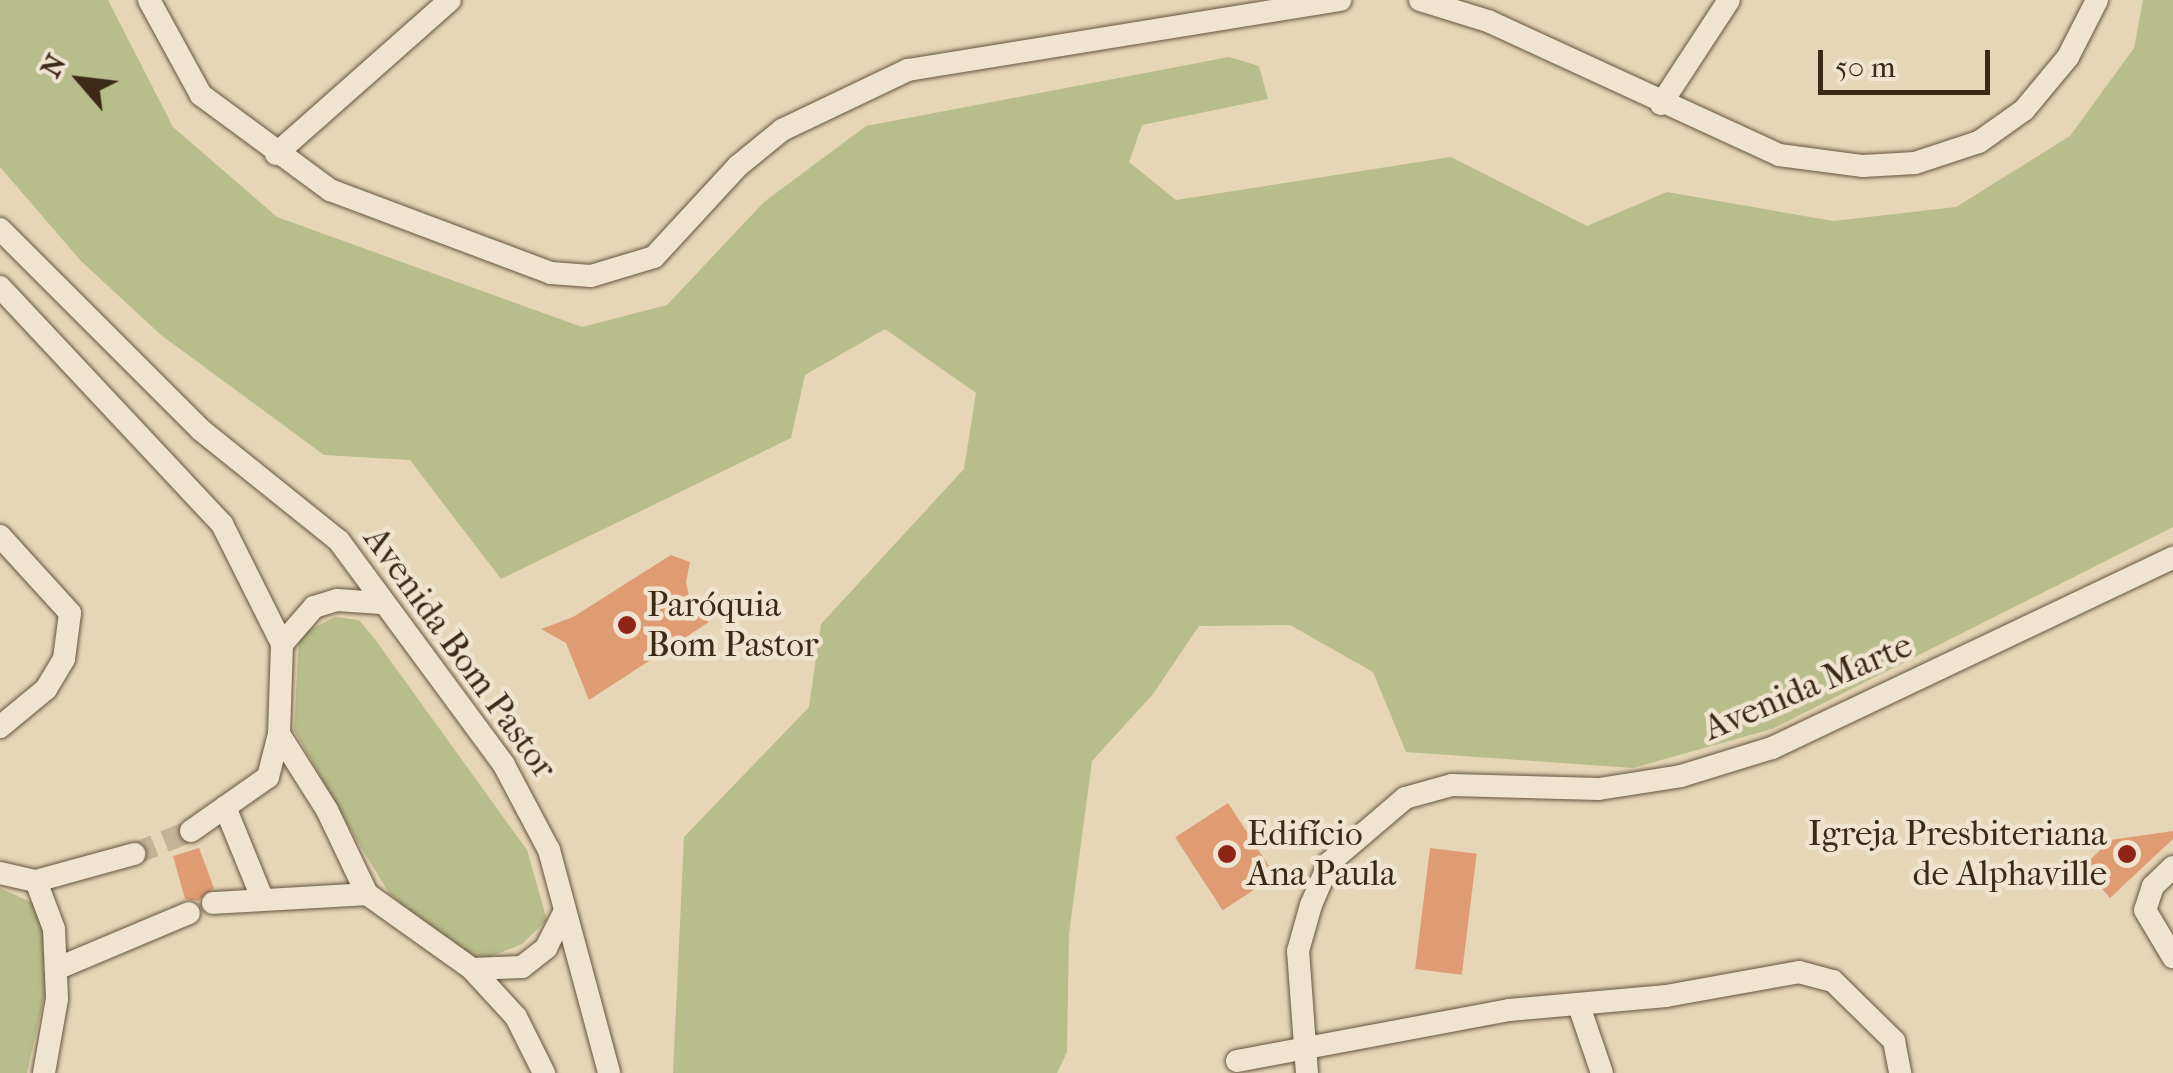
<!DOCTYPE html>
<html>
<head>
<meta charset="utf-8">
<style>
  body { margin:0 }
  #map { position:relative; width:2173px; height:1073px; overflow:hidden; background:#e6d6b7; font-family:"IM FELL French Canon",serif }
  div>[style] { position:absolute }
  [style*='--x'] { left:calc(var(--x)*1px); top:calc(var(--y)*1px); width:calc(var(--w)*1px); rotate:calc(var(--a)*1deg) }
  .green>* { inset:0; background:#b8bd8c }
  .building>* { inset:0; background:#df9c73; transform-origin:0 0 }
  .minor-tunnel>* { height:22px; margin-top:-11px; transform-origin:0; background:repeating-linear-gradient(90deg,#c4b397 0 22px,transparent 0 33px) }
  .roads { filter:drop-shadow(0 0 2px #66543f) drop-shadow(0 0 2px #66543f) }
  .minor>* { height:22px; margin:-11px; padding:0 11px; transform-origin:11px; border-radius:11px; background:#efe4d0 }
  .dots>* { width:28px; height:28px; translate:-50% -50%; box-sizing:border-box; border:5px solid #efe4d0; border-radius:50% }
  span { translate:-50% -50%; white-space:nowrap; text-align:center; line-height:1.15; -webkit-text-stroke:9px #efe4d0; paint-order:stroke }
  .poi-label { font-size:35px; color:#3c2917 }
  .left { translate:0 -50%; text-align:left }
  .right { translate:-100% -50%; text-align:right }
  .street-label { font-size:35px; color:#3c2917 }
  .north { position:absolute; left:30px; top:30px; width:100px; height:100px; -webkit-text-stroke:8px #efe4d0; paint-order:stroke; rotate:298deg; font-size:28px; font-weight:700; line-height:40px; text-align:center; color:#3c2917 }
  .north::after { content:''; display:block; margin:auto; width:35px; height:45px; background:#3c2917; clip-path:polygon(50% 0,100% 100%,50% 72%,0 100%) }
  .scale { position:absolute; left:1818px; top:50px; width:172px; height:45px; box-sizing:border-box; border:5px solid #3c2917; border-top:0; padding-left:12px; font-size:30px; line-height:35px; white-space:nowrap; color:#3c2917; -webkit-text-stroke:8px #efe4d0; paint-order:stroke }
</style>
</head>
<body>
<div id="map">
  <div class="green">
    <div style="clip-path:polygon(0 0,108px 0,173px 127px,277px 217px,582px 327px,667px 305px,764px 202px,866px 126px,1229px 57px,1259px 66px,1268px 99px,1142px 125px,1129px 162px,1176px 200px,1451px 157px,1587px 226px,1667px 192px,1833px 221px,1956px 207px,2070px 136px,2134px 48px,2143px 0,2173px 0,2173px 527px,1772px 729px,1633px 768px,1406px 752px,1373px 672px,1290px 625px,1199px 626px,1153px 694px,1092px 761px,1069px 934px,1067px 1052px,1057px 1073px,673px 1073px,684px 837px,809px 707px,821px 624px,964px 469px,976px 393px,885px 329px,805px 375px,791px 438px,501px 579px,410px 460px,324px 455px,161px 335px,81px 261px,0 167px)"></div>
    <div style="clip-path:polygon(335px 617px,359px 620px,374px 638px,527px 850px,547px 920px,522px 944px,480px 961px,436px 935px,389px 893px,356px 839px,294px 730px,299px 635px)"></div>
    <div style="clip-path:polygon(0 888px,39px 906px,55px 949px,27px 1073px,0 1073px)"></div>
  </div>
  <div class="building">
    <div style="clip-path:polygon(671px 555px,690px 562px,686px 582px,692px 611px,709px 622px,589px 700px,566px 643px,541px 629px,573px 617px)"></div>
    <div style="left:1228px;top:803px;width:87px;height:63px;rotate:57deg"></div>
    <div style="clip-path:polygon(2173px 831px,2173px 839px,2110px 898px,2083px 867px,2110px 840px)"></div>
    <div style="clip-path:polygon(199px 848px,214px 888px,198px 901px,185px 899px,173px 856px)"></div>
    <div style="left:1430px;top:848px;width:47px;height:122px;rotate:7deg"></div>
  </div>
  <div class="minor-tunnel">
    <div style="--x:134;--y:854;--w:61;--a:-22"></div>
  </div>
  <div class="roads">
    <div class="minor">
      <div style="--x:149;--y:0;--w:108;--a:61.3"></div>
      <div style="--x:201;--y:95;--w:160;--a:36.4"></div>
      <div style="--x:330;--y:190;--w:236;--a:20.6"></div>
      <div style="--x:551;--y:273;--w:40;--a:4.3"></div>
      <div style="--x:591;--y:276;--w:66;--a:-16.8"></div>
      <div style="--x:654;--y:257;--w:124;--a:-47.3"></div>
      <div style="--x:738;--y:166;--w:57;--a:-39.3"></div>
      <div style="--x:782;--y:130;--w:140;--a:-25.5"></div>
      <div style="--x:908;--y:70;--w:438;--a:-9.2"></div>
      <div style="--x:1420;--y:0;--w:71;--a:17.2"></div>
      <div style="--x:1488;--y:21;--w:320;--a:24.7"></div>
      <div style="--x:1779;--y:155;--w:85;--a:7.5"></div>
      <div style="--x:1863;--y:166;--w:52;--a:-3.3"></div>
      <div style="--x:1915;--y:163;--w:67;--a:-18.2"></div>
      <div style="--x:1979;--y:142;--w:55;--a:-35.4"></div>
      <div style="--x:2024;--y:110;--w:69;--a:-50.3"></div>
      <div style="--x:2068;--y:57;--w:64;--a:-63"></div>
      <div style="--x:1661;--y:104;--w:124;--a:-56.8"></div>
      <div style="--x:276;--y:154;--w:232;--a:-41.5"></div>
      <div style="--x:0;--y:229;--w:284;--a:45"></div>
      <div style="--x:201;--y:430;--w:177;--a:38.8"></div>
      <div style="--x:339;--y:541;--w:278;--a:53.6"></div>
      <div style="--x:504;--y:765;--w:96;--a:62.1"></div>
      <div style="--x:549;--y:850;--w:231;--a:74.9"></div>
      <div style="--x:0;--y:287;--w:325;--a:46.9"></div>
      <div style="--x:222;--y:524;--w:134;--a:63.4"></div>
      <div style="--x:282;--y:644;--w:90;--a:91.9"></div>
      <div style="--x:279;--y:734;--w:90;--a:57.7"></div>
      <div style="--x:327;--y:810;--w:93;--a:64.5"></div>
      <div style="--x:367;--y:894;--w:129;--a:35.5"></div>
      <div style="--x:472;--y:969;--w:65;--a:47.5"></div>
      <div style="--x:516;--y:1017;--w:63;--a:63.4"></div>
      <div style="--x:0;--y:536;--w:104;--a:47.7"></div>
      <div style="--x:70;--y:613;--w:46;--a:97.4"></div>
      <div style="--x:64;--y:659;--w:35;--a:121"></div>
      <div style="--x:46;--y:689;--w:60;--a:140.4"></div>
      <div style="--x:282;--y:644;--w:49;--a:-49.1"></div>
      <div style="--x:314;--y:607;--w:24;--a:-17"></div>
      <div style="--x:337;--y:600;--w:44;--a:3.9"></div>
      <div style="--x:225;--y:807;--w:100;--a:67.8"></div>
      <div style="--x:191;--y:831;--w:94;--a:-35"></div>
      <div style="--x:268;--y:777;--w:44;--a:-75.7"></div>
      <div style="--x:2173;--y:867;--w:28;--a:136"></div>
      <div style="--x:2153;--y:886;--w:25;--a:108"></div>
      <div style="--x:2145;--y:910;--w:55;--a:59.2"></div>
      <div style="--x:0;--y:873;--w:37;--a:13"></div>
      <div style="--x:36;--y:881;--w:51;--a:69.4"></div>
      <div style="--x:54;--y:929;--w:70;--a:87.5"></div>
      <div style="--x:57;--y:999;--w:75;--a:100"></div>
      <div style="--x:36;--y:881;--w:102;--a:-15.4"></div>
      <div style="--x:213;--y:903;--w:154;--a:-3.3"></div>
      <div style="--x:56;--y:969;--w:144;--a:-22.8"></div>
      <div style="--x:472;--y:969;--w:50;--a:-2.3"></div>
      <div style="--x:522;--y:967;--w:31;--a:-38"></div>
      <div style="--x:546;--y:948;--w:38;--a:-63"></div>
      <div style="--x:1579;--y:1006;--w:71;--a:71.1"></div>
      <div style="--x:1237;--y:1061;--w:277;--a:-10.6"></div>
      <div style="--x:1509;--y:1010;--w:158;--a:-5.1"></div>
      <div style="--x:1666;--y:996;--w:135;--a:-10.2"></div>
      <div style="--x:1799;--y:972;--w:35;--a:15"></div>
      <div style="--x:1833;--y:981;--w:86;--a:44.5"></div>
      <div style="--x:1894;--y:1041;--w:33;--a:79"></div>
      <div style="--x:1307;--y:1073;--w:122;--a:-94.2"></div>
      <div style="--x:1298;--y:951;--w:48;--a:-74.2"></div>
      <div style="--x:1311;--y:905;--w:46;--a:-66.8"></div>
      <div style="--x:1329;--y:863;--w:100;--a:-40.5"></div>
      <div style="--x:1405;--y:798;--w:49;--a:-15.5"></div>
      <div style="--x:1452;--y:785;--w:147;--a:1.6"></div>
      <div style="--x:1599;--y:789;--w:83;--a:-9"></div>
      <div style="--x:1681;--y:776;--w:95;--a:-17.1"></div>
      <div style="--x:1772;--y:748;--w:444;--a:-25.4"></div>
    </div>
  </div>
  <div class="dots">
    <div style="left:627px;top:625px;background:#8f2418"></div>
    <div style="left:1227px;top:854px;background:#8f2418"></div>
    <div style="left:2127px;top:854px;background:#8f2418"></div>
  </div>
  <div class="poi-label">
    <span class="left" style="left:647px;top:625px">Paróquia<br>Bom Pastor</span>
    <span class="left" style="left:1247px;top:854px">Edifício<br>Ana Paula</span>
    <span class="right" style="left:2107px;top:854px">Igreja Presbiteriana<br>de Alphaville</span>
  </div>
  <div class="street-label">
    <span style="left:460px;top:653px;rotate:54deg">Avenida Bom Pastor</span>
    <span style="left:1808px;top:687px;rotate:-23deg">Avenida Marte</span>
  </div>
  <div class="north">N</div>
  <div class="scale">50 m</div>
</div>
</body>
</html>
